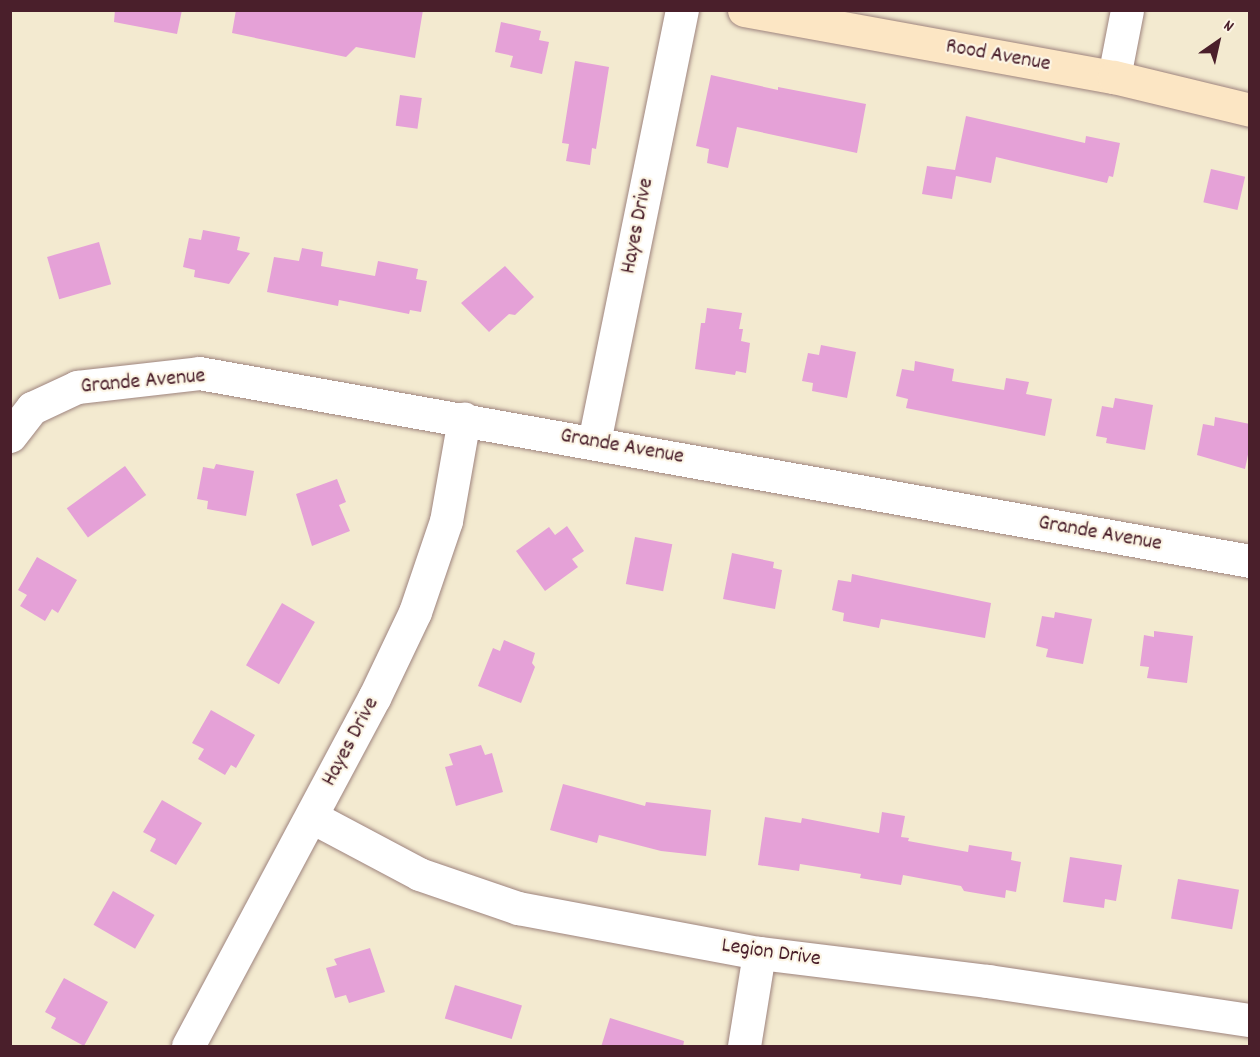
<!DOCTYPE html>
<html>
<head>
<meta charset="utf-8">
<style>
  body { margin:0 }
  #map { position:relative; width:1260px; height:1057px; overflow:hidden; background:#f3ead0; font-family:Dekko,sans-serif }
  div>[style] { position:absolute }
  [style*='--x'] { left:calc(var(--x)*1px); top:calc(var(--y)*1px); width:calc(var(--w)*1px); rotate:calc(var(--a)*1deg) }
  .building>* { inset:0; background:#e5a1d7; transform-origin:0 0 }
  .roads { filter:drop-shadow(0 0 2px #9e847e) drop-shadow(0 0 2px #9e847e) }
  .street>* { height:33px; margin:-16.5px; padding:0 16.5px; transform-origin:16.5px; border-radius:16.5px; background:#fff }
  .secondary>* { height:33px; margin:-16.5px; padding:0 16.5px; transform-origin:16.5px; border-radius:16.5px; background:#fce6c4 }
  span { translate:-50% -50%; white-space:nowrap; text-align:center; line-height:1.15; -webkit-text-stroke:4.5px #fcf5e5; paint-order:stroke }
  .street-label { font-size:22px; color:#4a1f2b }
  .frame { position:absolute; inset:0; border:12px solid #4a1f2b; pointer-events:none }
  .north { position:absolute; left:1188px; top:12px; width:60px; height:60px; -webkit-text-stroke:4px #fcf5e5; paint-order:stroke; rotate:34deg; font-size:16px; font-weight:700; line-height:24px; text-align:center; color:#4a1f2b }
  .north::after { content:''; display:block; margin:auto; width:21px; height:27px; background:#4a1f2b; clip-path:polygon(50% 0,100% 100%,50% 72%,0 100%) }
</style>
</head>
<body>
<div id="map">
  <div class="building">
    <div style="clip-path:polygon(115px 10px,182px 10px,177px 34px,114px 22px)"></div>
    <div style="clip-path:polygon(236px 10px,423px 10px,415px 58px,356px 47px,346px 57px,232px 33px)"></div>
    <div style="clip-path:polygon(501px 22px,541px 31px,539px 40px,549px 42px,542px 74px,510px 67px,513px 56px,495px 52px)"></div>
    <div style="clip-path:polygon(575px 61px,609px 67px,596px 149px,592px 148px,590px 165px,566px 161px,569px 144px,562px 143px)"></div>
    <div style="clip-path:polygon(711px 75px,778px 90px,778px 87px,866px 104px,857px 153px,737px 127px,728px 168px,707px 163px,709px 149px,696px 146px)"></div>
    <div style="left:400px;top:95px;width:22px;height:31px;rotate:8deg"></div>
    <div style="clip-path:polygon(966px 116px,1085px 143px,1086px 136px,1120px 143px,1113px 177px,1109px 176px,1107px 183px,996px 157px,991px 183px,956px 176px,952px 199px,922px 194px,927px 166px,955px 170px)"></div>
    <div style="left:1211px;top:169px;width:35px;height:34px;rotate:13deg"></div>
    <div style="clip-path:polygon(203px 230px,240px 237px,237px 250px,250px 253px,229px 284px,194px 277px,195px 270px,183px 267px,189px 238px,201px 240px)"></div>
    <div style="left:99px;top:242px;width:44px;height:54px;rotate:74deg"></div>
    <div style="clip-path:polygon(302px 248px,323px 252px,321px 266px,375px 276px,378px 261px,418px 269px,416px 279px,427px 281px,421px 312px,410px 310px,409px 314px,339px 300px,338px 306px,267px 292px,274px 257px,299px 261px)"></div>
    <div style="clip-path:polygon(505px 266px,534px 297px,515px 315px,509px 314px,489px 332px,461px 303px)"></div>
    <div style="clip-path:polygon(707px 308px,742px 313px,739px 329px,743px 329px,741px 341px,750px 343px,746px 373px,736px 371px,735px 375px,695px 369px,701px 323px,705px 323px)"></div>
    <div style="clip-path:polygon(821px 345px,856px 352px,847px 398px,812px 391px,813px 383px,802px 381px,808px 353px,819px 355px)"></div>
    <div style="clip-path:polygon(915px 361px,954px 369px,952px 381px,1004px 390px,1006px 378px,1029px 382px,1026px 394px,1052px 399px,1045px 436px,906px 408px,908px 399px,896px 396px,902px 369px,914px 371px)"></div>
    <div style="clip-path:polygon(1115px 398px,1153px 405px,1145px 450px,1106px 443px,1107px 438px,1096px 436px,1102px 406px,1113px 408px)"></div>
    <div style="clip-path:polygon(1215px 417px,1250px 424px,1250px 445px,1245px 469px,1197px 455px,1203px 424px,1214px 426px)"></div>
    <div style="clip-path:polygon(216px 464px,254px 471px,246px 516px,207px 509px,208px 501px,197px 499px,203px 467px,214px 469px)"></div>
    <div style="left:125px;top:466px;width:36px;height:72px;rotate:54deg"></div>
    <div style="clip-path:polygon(337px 479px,346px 502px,339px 505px,350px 531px,312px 546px,296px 494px)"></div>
    <div style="clip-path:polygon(567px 526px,584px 551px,572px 559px,578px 567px,545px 591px,516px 551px,549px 527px,555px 535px)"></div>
    <div style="left:635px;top:537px;width:38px;height:48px;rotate:11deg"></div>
    <div style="clip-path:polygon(732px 553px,774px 562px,773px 568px,782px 570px,775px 609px,723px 599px)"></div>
    <div style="clip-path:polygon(37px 557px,77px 580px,58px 613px,52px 609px,45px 621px,20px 606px,27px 595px,18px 590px)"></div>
    <div style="clip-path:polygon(852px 574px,991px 603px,985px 638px,881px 619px,879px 628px,843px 621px,844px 613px,832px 610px,838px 580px,851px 582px)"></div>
    <div style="left:282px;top:603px;width:38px;height:72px;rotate:30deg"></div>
    <div style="clip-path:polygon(1055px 612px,1092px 619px,1083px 664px,1046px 657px,1048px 649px,1036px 646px,1042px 616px,1054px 618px)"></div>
    <div style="clip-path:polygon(1154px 631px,1193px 636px,1187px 683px,1147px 678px,1149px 667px,1140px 666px,1144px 635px,1154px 637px)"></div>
    <div style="clip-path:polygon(504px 640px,535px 653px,532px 663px,535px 667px,521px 703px,478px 686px,493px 648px,500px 651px)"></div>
    <div style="clip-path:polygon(211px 710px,255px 735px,236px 768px,231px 765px,225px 775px,198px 759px,204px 749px,192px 743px)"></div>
    <div style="clip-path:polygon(481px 745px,485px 755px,492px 753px,503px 792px,456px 806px,445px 767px,453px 765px,449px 754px)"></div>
    <div style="clip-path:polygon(563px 784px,645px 806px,646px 802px,711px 810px,706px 856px,661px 851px,599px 835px,597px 843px,550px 830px)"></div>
    <div style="clip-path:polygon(162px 800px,202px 823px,176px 865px,150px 851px,156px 839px,143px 832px)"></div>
    <div style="clip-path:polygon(882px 812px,905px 816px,901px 837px,909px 838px,908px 841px,968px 852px,969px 845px,1012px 852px,1011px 860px,1021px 862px,1016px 892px,1006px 890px,1005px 898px,964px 891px,961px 886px,903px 875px,901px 885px,860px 878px,861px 874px,800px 864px,799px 871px,758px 865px,765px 817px,801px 823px,802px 818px,879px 833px)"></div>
    <div style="clip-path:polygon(1070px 857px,1122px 865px,1116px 901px,1105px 899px,1104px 908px,1063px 902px)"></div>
    <div style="left:1178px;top:879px;width:62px;height:40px;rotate:10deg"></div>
    <div style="left:113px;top:891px;width:48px;height:39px;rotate:30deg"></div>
    <div style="clip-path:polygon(370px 948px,385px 992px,349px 1003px,346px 995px,335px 998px,326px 968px,337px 965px,334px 959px)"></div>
    <div style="clip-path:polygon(64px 978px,108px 1002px,84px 1046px,51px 1028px,56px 1018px,45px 1012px)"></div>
    <div style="left:455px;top:985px;width:70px;height:35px;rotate:17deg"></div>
    <div style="clip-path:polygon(610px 1018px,684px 1041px,683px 1047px,601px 1047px)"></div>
  </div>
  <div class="roads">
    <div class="street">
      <div style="--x:1114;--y:77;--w:68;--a:-79"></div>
      <div style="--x:10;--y:436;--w:36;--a:-52"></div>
      <div style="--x:32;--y:408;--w:50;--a:-25"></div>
      <div style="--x:77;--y:387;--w:123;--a:-6.5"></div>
      <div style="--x:199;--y:373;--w:1068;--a:10.14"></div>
      <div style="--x:594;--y:442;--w:441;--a:-78.5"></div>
      <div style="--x:312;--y:817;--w:121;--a:28"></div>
      <div style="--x:419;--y:874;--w:105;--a:19"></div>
      <div style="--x:518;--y:908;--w:245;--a:10.6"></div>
      <div style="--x:759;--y:953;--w:231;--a:7"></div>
      <div style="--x:988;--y:981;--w:265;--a:8.5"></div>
      <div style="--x:188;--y:1046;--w:395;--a:-61.9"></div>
      <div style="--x:374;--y:698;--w:95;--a:-64.5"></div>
      <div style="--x:415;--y:612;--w:96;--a:-71.2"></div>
      <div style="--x:446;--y:521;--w:104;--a:-80"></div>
      <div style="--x:744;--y:1046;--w:94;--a:-80.8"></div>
    </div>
    <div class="secondary">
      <div style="--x:744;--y:10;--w:376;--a:10.3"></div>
      <div style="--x:1114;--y:77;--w:140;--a:13.6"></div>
    </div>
  </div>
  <div class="street-label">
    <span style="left:998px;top:56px;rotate:10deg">Rood Avenue</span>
    <span style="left:638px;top:226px;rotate:-79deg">Hayes Drive</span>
    <span style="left:143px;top:382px;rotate:-5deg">Grande Avenue</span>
    <span style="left:622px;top:447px;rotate:10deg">Grande Avenue</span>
    <span style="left:1100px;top:534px;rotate:10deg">Grande Avenue</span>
    <span style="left:351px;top:742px;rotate:-62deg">Hayes Drive</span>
    <span style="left:771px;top:953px;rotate:8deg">Legion Drive</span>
  </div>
  <div class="frame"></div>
  <div class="north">N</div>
</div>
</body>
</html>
